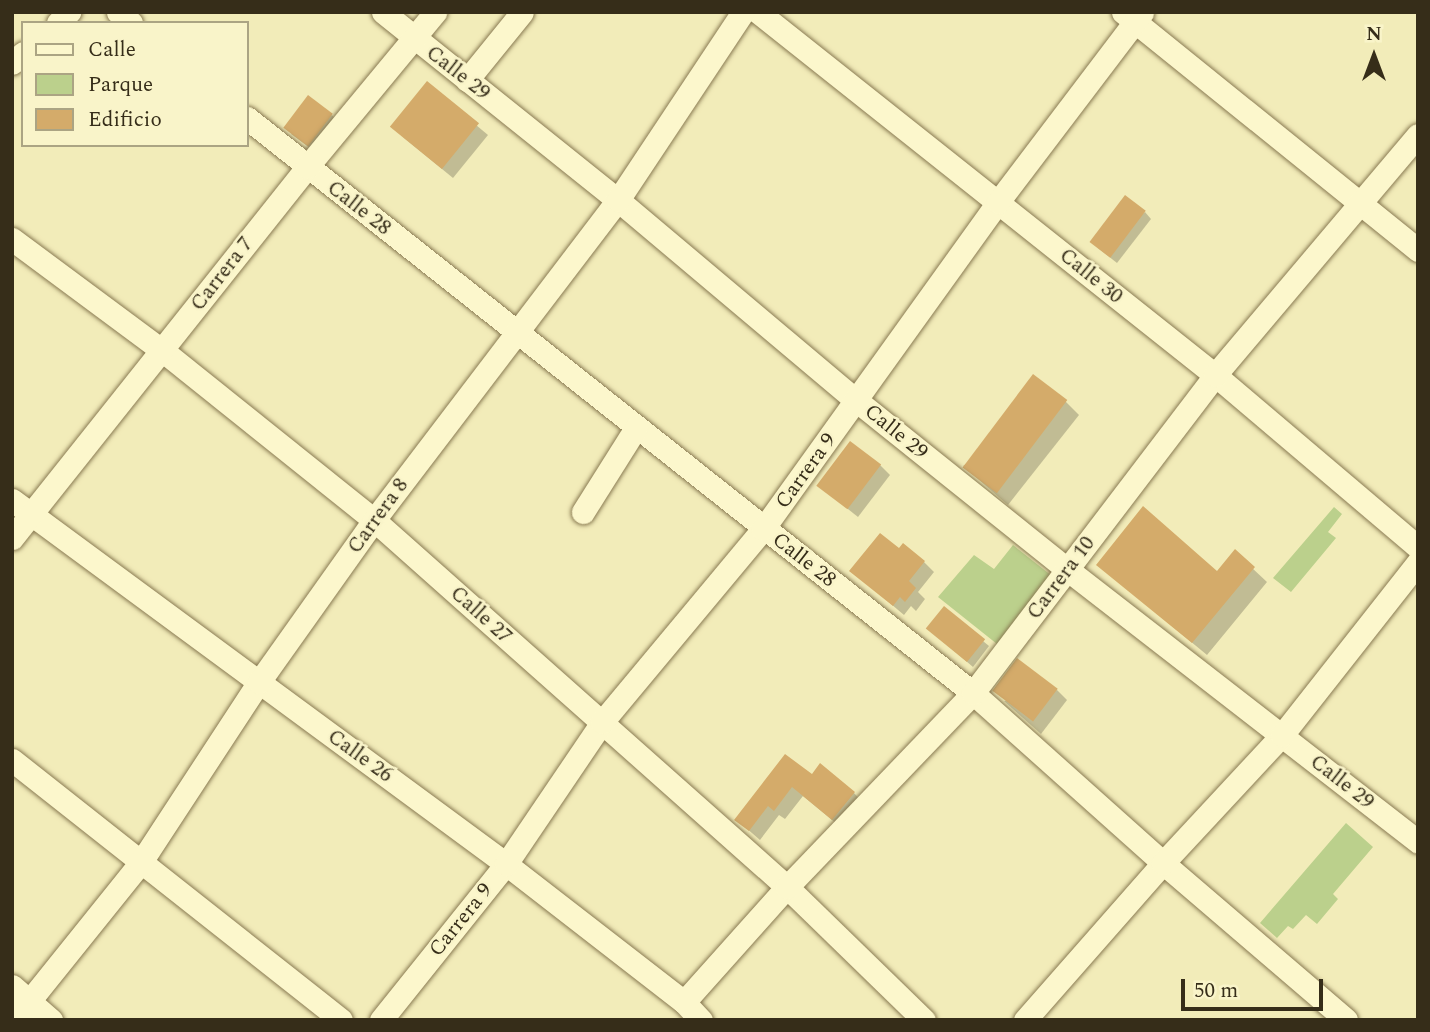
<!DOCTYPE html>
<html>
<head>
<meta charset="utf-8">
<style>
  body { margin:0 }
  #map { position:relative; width:1430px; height:1032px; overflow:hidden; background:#f2ecb9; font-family:Spectral,serif }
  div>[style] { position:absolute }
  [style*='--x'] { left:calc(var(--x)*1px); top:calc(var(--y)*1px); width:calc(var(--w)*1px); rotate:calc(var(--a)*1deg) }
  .green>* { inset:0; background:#bbd08c }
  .shadow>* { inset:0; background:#0003 }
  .building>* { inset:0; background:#d4ab6a; transform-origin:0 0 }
  .roads { filter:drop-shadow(0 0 2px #897a52) drop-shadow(0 0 2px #897a52) }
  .minor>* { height:23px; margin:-11.5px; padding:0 11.5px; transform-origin:11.5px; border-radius:11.5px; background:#fcf7cc }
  span { translate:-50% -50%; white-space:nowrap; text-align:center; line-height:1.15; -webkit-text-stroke:5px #f9f4c9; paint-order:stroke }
  .street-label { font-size:21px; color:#362d19 }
  .frame { position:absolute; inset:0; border:14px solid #362d19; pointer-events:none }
  .legend { position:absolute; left:21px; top:21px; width:228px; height:126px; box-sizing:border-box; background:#f9f4c9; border:2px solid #aba483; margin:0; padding:9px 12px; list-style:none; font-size:21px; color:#362d19 }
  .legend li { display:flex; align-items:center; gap:14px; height:35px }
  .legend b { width:35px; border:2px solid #aba483 }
  .north { position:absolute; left:1339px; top:21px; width:70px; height:70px; -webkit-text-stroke:5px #f9f4c9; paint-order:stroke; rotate:0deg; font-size:19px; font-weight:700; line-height:28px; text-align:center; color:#362d19 }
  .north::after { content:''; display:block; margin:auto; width:24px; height:32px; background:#362d19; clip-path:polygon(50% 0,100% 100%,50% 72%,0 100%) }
  .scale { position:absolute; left:1181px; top:979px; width:142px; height:32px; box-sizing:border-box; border:4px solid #362d19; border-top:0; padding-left:9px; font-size:21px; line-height:24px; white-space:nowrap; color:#362d19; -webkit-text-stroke:5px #f9f4c9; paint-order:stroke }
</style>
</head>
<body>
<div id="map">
  <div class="green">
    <div style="clip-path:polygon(1334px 507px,1342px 514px,1328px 532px,1336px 538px,1291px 592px,1273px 578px)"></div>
    <div style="clip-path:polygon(1013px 545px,1052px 576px,997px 644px,938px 597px,974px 555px,994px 569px)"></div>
    <div style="clip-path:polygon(1346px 823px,1373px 847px,1333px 894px,1338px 899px,1317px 924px,1306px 915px,1293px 929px,1288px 926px,1277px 938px,1260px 923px)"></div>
  </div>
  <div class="shadow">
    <div style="clip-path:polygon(427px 84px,488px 135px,453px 178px,403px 137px)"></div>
    <div style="clip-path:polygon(332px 115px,338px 122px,314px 151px,291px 134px)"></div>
    <div style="clip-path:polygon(1145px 212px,1151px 219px,1117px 263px,1098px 248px)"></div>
    <div style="clip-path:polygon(1065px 401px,1079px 415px,1008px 505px,963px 466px)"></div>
    <div style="clip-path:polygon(880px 465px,890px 475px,858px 517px,819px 486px)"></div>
    <div style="clip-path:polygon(899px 551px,924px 562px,934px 572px,918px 592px,925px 599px,916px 611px,911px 606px,904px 615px,852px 571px)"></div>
    <div style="clip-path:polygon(1235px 552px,1267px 582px,1207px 655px,1098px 565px,1217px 574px)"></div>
    <div style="clip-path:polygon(944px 609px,989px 646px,973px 667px,933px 633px)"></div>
    <div style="clip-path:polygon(1057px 690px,1067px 700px,1041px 734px,1004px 701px)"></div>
    <div style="clip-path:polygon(786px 756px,812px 776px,854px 793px,864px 804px,843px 829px,803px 796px,785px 819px,779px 815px,760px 840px,737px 820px)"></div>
  </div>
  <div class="building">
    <div style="left:427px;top:81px;width:67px;height:59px;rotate:39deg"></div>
    <div style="left:308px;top:95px;width:31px;height:41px;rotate:37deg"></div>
    <div style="left:1125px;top:195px;width:26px;height:59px;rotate:37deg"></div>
    <div style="left:1033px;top:374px;width:43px;height:117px;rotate:37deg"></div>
    <div style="left:850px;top:441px;width:39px;height:56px;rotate:37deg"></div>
    <div style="clip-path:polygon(1143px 506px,1217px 571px,1235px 549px,1255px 567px,1192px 643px,1096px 565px)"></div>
    <div style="clip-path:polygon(880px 533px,899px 548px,903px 543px,925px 561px,909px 581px,916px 588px,905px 602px,900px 597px,893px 606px,849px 571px)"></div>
    <div style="left:944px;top:606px;width:53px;height:29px;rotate:39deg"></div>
    <div style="left:1017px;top:658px;width:51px;height:41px;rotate:37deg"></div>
    <div style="clip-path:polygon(785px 754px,812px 774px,820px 763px,855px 792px,832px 820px,792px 787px,774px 811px,768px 806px,749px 831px,734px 820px)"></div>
  </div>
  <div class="roads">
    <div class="minor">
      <div style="--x:118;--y:12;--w:17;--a:40"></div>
      <div style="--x:383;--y:12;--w:301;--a:38.7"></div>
      <div style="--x:618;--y:200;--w:312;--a:40.1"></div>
      <div style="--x:857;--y:401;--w:270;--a:38.7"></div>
      <div style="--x:1068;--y:570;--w:443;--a:37.8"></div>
      <div style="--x:758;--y:12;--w:584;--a:38.46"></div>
      <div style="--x:1215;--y:375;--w:266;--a:40.3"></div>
      <div style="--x:1123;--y:12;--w:379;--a:38.9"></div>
      <div style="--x:58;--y:23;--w:16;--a:-45"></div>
      <div style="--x:12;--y:63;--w:15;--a:-42"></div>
      <div style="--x:467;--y:80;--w:87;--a:-51"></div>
      <div style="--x:247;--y:118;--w:926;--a:38.38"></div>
      <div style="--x:973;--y:693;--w:255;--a:41.8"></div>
      <div style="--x:1163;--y:863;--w:241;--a:40.6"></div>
      <div style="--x:12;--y:239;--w:188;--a:36.6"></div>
      <div style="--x:163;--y:351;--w:270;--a:38.7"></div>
      <div style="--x:374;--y:520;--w:553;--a:41.62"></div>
      <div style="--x:787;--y:887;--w:191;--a:44.2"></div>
      <div style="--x:12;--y:500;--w:614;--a:36.38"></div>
      <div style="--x:506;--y:864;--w:225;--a:37.8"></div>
      <div style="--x:684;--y:1002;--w:25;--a:47"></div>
      <div style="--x:583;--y:512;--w:99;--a:-57.8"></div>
      <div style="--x:12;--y:538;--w:474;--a:-51.5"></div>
      <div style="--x:307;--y:167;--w:201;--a:-50.4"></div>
      <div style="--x:12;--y:760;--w:419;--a:38.3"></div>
      <div style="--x:12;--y:986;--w:52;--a:41.1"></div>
      <div style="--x:684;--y:1002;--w:154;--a:-48.2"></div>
      <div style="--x:787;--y:887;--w:269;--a:-46.2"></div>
      <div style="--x:973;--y:693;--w:400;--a:-52.7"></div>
      <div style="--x:1215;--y:375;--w:314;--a:-49.8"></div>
      <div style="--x:14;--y:1020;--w:203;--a:-51.2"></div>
      <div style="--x:141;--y:862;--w:215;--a:-56.8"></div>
      <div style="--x:259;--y:682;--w:199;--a:-54.6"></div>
      <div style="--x:374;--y:520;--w:402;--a:-52.7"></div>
      <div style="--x:618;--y:200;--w:226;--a:-56.4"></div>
      <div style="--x:381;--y:1020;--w:200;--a:-51.3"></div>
      <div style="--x:506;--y:864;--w:171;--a:-55.9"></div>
      <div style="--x:602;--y:722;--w:251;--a:-50.2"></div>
      <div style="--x:763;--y:529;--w:403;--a:-54.3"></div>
      <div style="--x:998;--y:202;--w:238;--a:-52.8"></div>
      <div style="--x:1025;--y:1020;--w:209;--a:-48.7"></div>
      <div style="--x:1163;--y:863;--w:175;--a:-47.1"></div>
      <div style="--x:1282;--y:735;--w:220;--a:-51.8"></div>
    </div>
  </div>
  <div class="street-label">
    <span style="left:458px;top:73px;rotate:38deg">Calle 29</span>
    <span style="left:359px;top:208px;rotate:38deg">Calle 28</span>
    <span style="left:222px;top:274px;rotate:-52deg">Carrera 7</span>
    <span style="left:1091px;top:276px;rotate:39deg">Calle 30</span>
    <span style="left:896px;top:432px;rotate:39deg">Calle 29</span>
    <span style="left:806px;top:471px;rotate:-54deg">Carrera 9</span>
    <span style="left:378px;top:516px;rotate:-54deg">Carrera 8</span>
    <span style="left:804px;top:560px;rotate:38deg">Calle 28</span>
    <span style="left:1061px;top:578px;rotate:-53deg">Carrera 10</span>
    <span style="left:481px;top:615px;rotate:42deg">Calle 27</span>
    <span style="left:360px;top:756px;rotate:36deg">Calle 26</span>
    <span style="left:1342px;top:782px;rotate:38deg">Calle 29</span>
    <span style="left:461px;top:920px;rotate:-51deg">Carrera 9</span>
  </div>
  <div class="frame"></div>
  <ul class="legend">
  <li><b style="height:9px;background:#fcf7cc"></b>Calle</li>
  <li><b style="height:19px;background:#bbd08c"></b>Parque</li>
  <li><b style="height:19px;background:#d4ab6a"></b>Edificio</li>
  </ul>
  <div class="north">N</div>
  <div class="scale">50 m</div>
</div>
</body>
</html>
